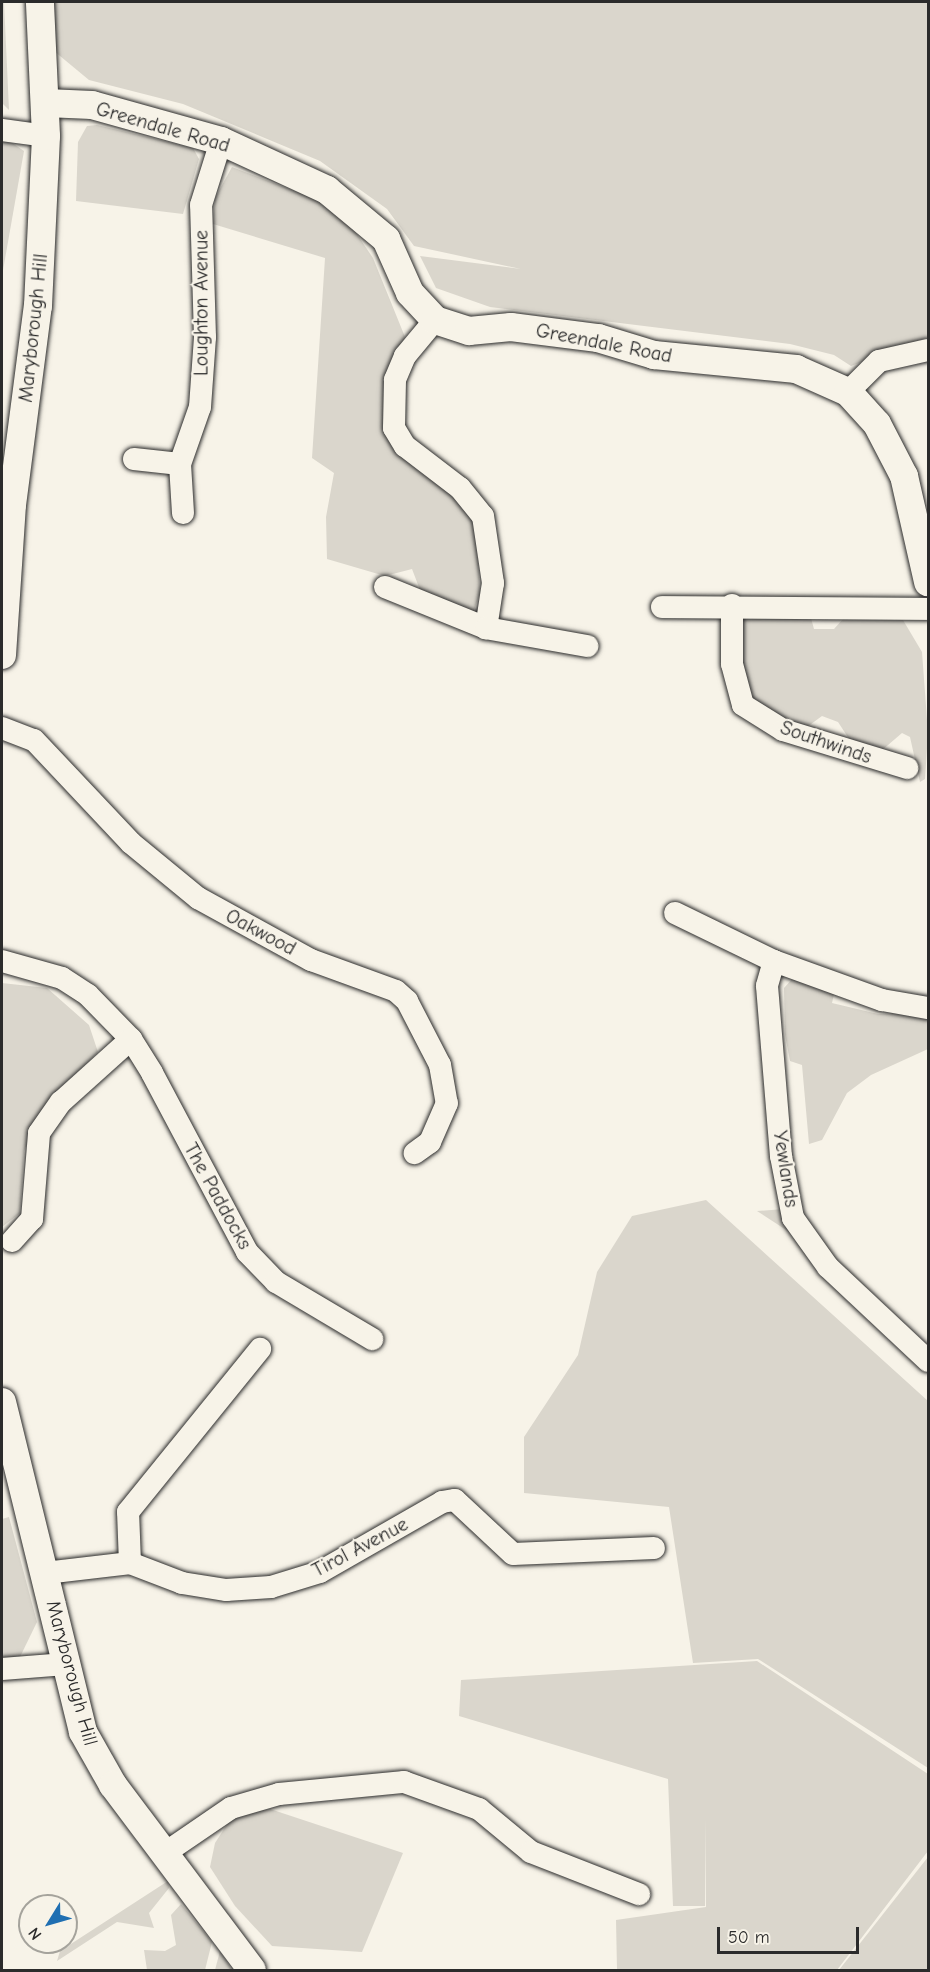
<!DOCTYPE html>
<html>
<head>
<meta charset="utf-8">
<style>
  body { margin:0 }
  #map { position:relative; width:930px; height:1972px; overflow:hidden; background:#f7f3e8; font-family:"Comic Neue",sans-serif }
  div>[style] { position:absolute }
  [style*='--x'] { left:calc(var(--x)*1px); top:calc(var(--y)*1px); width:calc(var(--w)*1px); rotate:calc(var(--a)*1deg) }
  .green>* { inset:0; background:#dad6cc }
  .roads { filter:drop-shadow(0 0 2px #2b2b2b) drop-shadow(0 0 2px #2b2b2b) }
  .minor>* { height:22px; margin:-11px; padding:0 11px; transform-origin:11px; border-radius:11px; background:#f7f3e8 }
  .tertiary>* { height:28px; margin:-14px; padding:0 14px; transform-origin:14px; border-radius:14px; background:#f7f3e8 }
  span { translate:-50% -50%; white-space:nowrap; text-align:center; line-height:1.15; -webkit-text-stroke:4.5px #f7f3e8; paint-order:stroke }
  .street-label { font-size:20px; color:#2b2b2b }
  .frame { position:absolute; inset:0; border:3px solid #2b2b2b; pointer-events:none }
  .north { position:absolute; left:18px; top:1894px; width:60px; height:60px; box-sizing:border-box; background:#f7f3e8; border:2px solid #a5a39c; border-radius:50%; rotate:233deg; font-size:16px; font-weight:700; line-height:24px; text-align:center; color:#2b2b2b }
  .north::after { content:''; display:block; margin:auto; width:21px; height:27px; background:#1f6fb2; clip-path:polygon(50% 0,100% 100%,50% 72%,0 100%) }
  .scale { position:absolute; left:717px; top:1927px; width:142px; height:27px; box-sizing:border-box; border:3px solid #2b2b2b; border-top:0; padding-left:8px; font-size:18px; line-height:21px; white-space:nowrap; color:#2b2b2b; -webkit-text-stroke:4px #f7f3e8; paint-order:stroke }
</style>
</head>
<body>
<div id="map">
  <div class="green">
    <div style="clip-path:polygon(2px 2px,4px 2px,9px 110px,2px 103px)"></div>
    <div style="clip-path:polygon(50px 2px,928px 2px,928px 337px,851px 366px,834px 355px,790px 344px,490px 307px,436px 288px,420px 256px,521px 269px,414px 246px,387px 209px,320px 161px,183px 104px,89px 80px,54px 51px)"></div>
    <div style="clip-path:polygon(97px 125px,193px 148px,199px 159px,183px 214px,76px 201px,78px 142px,87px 126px)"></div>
    <div style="clip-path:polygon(2px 136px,24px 151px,2px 276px)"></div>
    <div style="clip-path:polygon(232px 167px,313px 198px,352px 227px,373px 258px,405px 337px,385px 384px,386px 422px,475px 518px,480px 593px,473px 613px,420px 590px,412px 569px,385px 576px,327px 559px,326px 517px,334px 473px,312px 458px,325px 258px,213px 224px,215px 198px)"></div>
    <div style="clip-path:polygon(749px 615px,811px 618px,814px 629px,834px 629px,843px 619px,903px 620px,922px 652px,928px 733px,925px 779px,920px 782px,910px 737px,902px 733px,881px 751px,853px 745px,838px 722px,822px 716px,807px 727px,788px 723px,748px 698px,737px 644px,740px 620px)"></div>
    <div style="clip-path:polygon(794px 977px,834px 994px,832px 1003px,878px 1014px,928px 1012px,928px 1049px,871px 1075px,847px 1093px,822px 1140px,809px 1144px,802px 1065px,790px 1061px,785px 1035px,784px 988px)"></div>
    <div style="clip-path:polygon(2px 983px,47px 988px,89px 1025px,98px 1052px,42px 1109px,24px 1151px,20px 1213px,2px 1227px)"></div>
    <div style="clip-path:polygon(706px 1200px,928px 1401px,928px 1768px,758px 1659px,693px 1663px,669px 1507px,524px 1493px,524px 1437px,578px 1355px,597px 1272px,632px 1216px)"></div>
    <div style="clip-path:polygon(784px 1209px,803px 1241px,757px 1211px)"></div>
    <div style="clip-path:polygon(9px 1517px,37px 1622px,20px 1657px,2px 1657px,2px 1519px)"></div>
    <div style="clip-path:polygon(757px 1661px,928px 1774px,928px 1851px,837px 1970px,617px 1970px,616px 1920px,706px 1907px,705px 1819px,705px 1906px,673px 1906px,668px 1779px,459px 1716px,461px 1680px)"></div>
    <div style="clip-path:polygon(270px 1809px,403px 1853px,362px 1952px,272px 1946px,235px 1906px,210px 1867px,215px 1843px,233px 1815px)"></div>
    <div style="clip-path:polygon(928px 1857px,928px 1970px,839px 1970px)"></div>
    <div style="clip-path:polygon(168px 1881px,169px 1888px,149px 1913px,154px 1928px,117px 1922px,57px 1961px,60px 1951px)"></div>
    <div style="clip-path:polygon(181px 1904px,212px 1942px,205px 1970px,147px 1970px,144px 1950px,165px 1951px,176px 1945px,171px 1915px)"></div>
    <div style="clip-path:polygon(220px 1951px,232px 1970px,215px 1970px)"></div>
  </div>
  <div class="roads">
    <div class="minor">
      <div style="--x:2;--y:130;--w:44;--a:7.8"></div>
      <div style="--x:435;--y:320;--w:47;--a:129.8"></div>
      <div style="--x:405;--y:356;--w:26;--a:113"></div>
      <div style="--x:395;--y:380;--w:48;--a:91.2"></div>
      <div style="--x:394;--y:428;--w:21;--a:59"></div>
      <div style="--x:405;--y:446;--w:69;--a:37.4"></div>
      <div style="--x:460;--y:488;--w:36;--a:51"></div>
      <div style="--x:483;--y:516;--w:68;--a:81.5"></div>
      <div style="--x:493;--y:583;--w:46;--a:98.8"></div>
      <div style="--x:848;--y:392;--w:44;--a:-45"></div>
      <div style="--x:879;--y:361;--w:50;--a:-12.7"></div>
      <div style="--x:134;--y:459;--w:46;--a:6.2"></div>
      <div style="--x:183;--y:513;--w:49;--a:-93.5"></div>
      <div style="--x:180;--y:464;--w:60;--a:-70.7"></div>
      <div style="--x:200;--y:407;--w:70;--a:-85.9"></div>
      <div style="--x:205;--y:337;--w:132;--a:-91.7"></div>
      <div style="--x:201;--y:205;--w:67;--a:-72.6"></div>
      <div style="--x:385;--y:587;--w:109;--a:22.1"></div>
      <div style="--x:486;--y:628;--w:103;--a:10.1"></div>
      <div style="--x:732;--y:605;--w:59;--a:90"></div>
      <div style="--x:732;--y:664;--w:42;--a:75"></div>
      <div style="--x:743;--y:705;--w:47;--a:32"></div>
      <div style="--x:783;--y:730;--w:130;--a:17"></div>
      <div style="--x:662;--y:607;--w:266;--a:0.4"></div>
      <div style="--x:2;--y:728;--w:34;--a:21"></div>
      <div style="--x:34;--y:740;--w:141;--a:46.7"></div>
      <div style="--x:131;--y:843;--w:87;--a:39.4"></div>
      <div style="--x:198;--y:898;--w:129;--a:28.8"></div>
      <div style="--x:311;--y:960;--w:90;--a:20"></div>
      <div style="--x:396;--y:991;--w:15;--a:42"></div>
      <div style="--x:407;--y:1001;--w:72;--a:62.7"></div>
      <div style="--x:440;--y:1065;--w:39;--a:80"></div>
      <div style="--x:447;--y:1103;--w:43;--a:113.6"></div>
      <div style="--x:430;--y:1142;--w:19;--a:144"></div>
      <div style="--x:675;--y:913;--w:110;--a:25.9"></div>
      <div style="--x:774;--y:961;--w:115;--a:19.9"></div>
      <div style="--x:882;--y:1000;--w:47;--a:9.9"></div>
      <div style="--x:2;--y:961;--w:62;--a:15.8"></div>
      <div style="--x:62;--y:978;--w:31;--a:33"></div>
      <div style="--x:88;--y:995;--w:62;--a:45.7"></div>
      <div style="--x:131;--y:1039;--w:40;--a:58"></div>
      <div style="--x:152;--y:1073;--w:203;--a:62"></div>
      <div style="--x:247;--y:1252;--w:42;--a:46"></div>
      <div style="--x:276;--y:1282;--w:112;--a:30.7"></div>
      <div style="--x:774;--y:961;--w:26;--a:106"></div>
      <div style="--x:767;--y:986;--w:171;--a:85.3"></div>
      <div style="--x:781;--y:1156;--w:63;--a:79"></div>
      <div style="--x:793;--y:1218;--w:60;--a:54.5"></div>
      <div style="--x:828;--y:1267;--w:137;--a:43.2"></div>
      <div style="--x:12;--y:1241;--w:30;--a:-48"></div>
      <div style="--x:32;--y:1219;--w:86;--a:-85.3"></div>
      <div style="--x:39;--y:1133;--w:38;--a:-55"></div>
      <div style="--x:61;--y:1102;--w:94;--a:-42"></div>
      <div style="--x:130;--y:1563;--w:51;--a:-92.2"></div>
      <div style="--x:128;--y:1512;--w:210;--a:-51"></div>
      <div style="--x:45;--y:1573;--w:86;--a:-6.7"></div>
      <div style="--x:130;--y:1563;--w:56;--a:21"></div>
      <div style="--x:182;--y:1583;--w:45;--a:9"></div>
      <div style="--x:226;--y:1590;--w:45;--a:-3.8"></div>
      <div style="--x:271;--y:1587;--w:51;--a:-17"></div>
      <div style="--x:320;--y:1572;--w:141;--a:-29.8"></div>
      <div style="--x:442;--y:1502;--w:13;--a:-9"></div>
      <div style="--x:455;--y:1500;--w:79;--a:43"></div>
      <div style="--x:513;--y:1554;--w:141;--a:-2.4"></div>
      <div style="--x:2;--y:1669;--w:64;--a:-4.5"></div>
      <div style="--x:165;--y:1853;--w:80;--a:-34.3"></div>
      <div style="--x:231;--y:1808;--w:50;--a:-16.3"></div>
      <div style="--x:279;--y:1794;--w:126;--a:-5.5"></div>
      <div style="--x:404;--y:1782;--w:80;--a:19.8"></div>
      <div style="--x:479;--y:1809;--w:67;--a:39.6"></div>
      <div style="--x:531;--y:1852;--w:116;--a:21.3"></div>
    </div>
    <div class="tertiary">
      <div style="--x:46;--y:103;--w:46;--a:2.5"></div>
      <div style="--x:92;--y:105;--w:134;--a:15.6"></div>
      <div style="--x:221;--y:141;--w:117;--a:24.8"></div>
      <div style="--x:327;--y:190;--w:77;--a:39.7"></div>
      <div style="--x:386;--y:239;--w:59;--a:66"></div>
      <div style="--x:410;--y:293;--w:37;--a:47"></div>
      <div style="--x:435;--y:320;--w:36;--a:18"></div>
      <div style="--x:469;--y:331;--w:42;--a:-5.4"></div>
      <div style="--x:511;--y:327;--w:88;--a:7.2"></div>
      <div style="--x:598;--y:338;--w:59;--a:16.9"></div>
      <div style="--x:654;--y:355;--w:143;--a:5.6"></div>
      <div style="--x:796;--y:369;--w:57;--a:23.9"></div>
      <div style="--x:848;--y:392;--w:43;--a:47.8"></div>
      <div style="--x:877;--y:424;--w:59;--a:62.6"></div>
      <div style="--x:904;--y:476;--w:109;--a:77.2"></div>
      <div style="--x:2;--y:655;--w:150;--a:-86.2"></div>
      <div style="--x:12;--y:505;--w:201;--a:-82.6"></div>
      <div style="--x:38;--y:306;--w:170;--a:-87.3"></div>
      <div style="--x:46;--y:136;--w:134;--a:-92.6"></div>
      <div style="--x:2;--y:1402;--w:340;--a:76.2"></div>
      <div style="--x:83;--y:1732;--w:61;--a:60.5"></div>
      <div style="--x:113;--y:1785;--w:231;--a:53.1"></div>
    </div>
  </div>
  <div class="street-label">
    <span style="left:163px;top:127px;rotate:16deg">Greendale Road</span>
    <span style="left:201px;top:303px;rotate:-90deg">Loughton Avenue</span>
    <span style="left:33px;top:328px;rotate:-84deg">Maryborough Hill</span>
    <span style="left:604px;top:343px;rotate:11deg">Greendale Road</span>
    <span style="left:826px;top:742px;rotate:19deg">Southwinds</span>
    <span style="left:261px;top:932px;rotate:28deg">Oakwood</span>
    <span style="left:786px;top:1169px;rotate:81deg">Yewlands</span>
    <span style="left:218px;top:1196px;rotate:61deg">The Paddocks</span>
    <span style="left:360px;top:1547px;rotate:-28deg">Tirol Avenue</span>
    <span style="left:72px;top:1673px;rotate:75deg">Maryborough Hill</span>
  </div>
  <div class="frame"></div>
  <div class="north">N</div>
  <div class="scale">50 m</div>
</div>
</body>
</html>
